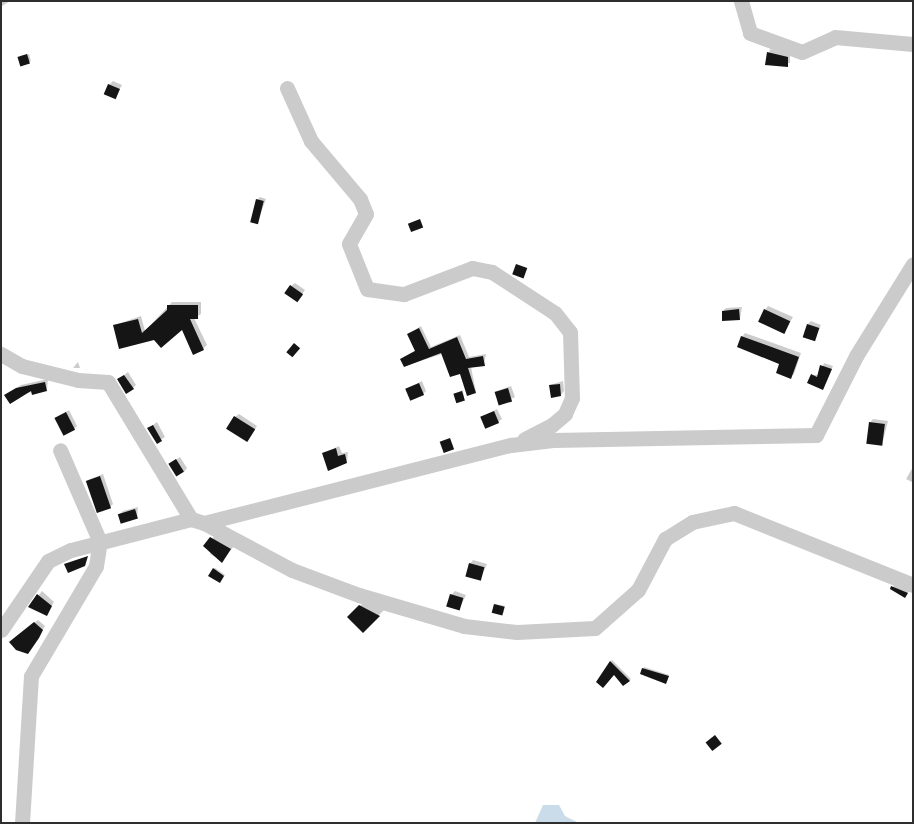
<!DOCTYPE html>
<html>
<head>
<meta charset="utf-8">
<style>
  body { margin:0 }
  #map { position:relative; width:914px; height:824px; overflow:hidden; background:#fff; font-family:Cabin,sans-serif }
  div>[style] { position:absolute }
  [style*='--x'] { left:calc(var(--x)*1px); top:calc(var(--y)*1px); width:calc(var(--w)*1px); rotate:calc(var(--a)*1deg) }
  .water>* { inset:0; background:#cadce9 }
  .shadow>* { inset:0; background:#0003; transform-origin:0 0 }
  .building>* { inset:0; background:#151515; transform-origin:0 0 }
  .minor>* { height:15px; margin:-7.5px; padding:0 7.5px; transform-origin:7.5px; border-radius:7.5px; background:#cbcbcb }
  span { translate:-50% -50%; white-space:nowrap; text-align:center; line-height:1.15; -webkit-text-stroke:5px #fff; paint-order:stroke }
  .frame { position:absolute; inset:0; border:2px solid #2e2e2e; pointer-events:none }
</style>
</head>
<body>
<div id="map">
  <div class="water">
    <div style="clip-path:polygon(543px 805px,559px 805px,565px 816px,579px 823px,535px 823px)"></div>
  </div>
  <div class="shadow">
    <div style="clip-path:polygon(1px 1px,10px 1px,2px 6px)"></div>
    <div style="clip-path:polygon(770px 49px,790px 54px,790px 63px,767px 64px)"></div>
    <div style="clip-path:polygon(29px 54px,31px 61px,21px 65px,20px 56px)"></div>
    <div style="clip-path:polygon(113px 81px,122px 85px,115px 97px,109px 85px)"></div>
    <div style="clip-path:polygon(260px 197px,266px 199px,257px 223px,257px 200px)"></div>
    <div style="clip-path:polygon(295px 283px,305px 290px,297px 301px,291px 286px)"></div>
    <div style="clip-path:polygon(172px 302px,201px 302px,201px 314px,194px 318px,207px 345px,203px 349px,182px 328px,155px 339px,115px 325px,141px 316px,145px 331px)"></div>
    <div style="clip-path:polygon(768px 306px,793px 317px,784px 332px,765px 310px)"></div>
    <div style="clip-path:polygon(742px 307px,740px 319px,723px 311px,726px 308px)"></div>
    <div style="clip-path:polygon(811px 321px,821px 325px,813px 341px,808px 324px)"></div>
    <div style="clip-path:polygon(421px 326px,431px 347px,460px 335px,469px 357px,486px 354px,484px 364px,471px 367px,476px 392px,468px 394px,461px 373px,442px 354px,405px 366px,404px 357px,416px 350px,408px 334px)"></div>
    <div style="clip-path:polygon(745px 333px,801px 353px,794px 374px,790px 377px,781px 363px,742px 337px)"></div>
    <div style="clip-path:polygon(78px 362px,80px 368px,73px 368px,77px 363px)"></div>
    <div style="clip-path:polygon(824px 363px,833px 366px,823px 388px,812px 375px,819px 375px)"></div>
    <div style="clip-path:polygon(128px 372px,136px 385px,133px 388px,119px 379px)"></div>
    <div style="clip-path:polygon(48px 379px,47px 390px,5px 396px,21px 385px)"></div>
    <div style="clip-path:polygon(422px 381px,426px 391px,423px 394px,406px 389px)"></div>
    <div style="clip-path:polygon(563px 381px,564px 391px,561px 395px,550px 385px)"></div>
    <div style="left:511px;top:386px;width:12px;height:17px;rotate:70deg"></div>
    <div style="clip-path:polygon(463px 390px,464px 400px,454px 394px,456px 393px)"></div>
    <div style="clip-path:polygon(497px 409px,502px 419px,498px 422px,482px 418px)"></div>
    <div style="clip-path:polygon(69px 410px,77px 426px,74px 429px,56px 418px)"></div>
    <div style="clip-path:polygon(239px 414px,257px 426px,250px 437px,235px 417px)"></div>
    <div style="clip-path:polygon(873px 419px,888px 421px,882px 445px,870px 423px)"></div>
    <div style="clip-path:polygon(157px 422px,165px 437px,157px 442px,149px 428px)"></div>
    <div style="clip-path:polygon(339px 446px,342px 453px,348px 452px,347px 462px,324px 453px)"></div>
    <div style="clip-path:polygon(180px 457px,187px 468px,184px 472px,174px 461px)"></div>
    <div style="clip-path:polygon(913px 467px,913px 481px,912px 482px,906px 479px)"></div>
    <div style="clip-path:polygon(103px 474px,113px 504px,110px 507px,88px 480px)"></div>
    <div style="clip-path:polygon(138px 507px,137px 518px,119px 515px,123px 511px)"></div>
    <div style="clip-path:polygon(214px 534px,234px 546px,222px 561px,210px 554px)"></div>
    <div style="clip-path:polygon(473px 560px,487px 564px,480px 579px,470px 564px)"></div>
    <div style="clip-path:polygon(215px 568px,225px 575px,221px 580px,214px 569px)"></div>
    <div style="clip-path:polygon(896px 584px,910px 590px,905px 596px,893px 586px)"></div>
    <div style="clip-path:polygon(42px 591px,54px 602px,47px 614px,30px 607px)"></div>
    <div style="clip-path:polygon(455px 591px,466px 595px,459px 609px,451px 595px)"></div>
    <div style="clip-path:polygon(366px 600px,384px 610px,363px 631px,349px 617px)"></div>
    <div style="clip-path:polygon(495px 604px,505px 606px,503px 614px)"></div>
    <div style="clip-path:polygon(38px 620px,45px 626px,30px 650px,13px 639px)"></div>
    <div style="clip-path:polygon(612px 660px,631px 679px,623px 685px,608px 664px)"></div>
    <div style="clip-path:polygon(644px 667px,669px 675px,667px 681px,643px 669px)"></div>
  </div>
  <div class="building">
    <div style="clip-path:polygon(767px 52px,788px 57px,788px 67px,765px 65px)"></div>
    <div style="left:27px;top:54px;width:10px;height:10px;rotate:73deg"></div>
    <div style="left:108px;top:84px;width:13px;height:11px;rotate:23deg"></div>
    <div style="left:256px;top:199px;width:8px;height:24px;rotate:14deg"></div>
    <div style="left:420px;top:219px;width:9px;height:13px;rotate:69deg"></div>
    <div style="left:516px;top:264px;width:12px;height:11px;rotate:20deg"></div>
    <div style="left:290px;top:285px;width:16px;height:10px;rotate:35deg"></div>
    <div style="clip-path:polygon(167px 305px,198px 305px,198px 319px,190px 319px,204px 350px,193px 355px,182px 330px,161px 348px,154px 340px,119px 349px,113px 325px,138px 319px,142px 333px,167px 310px)"></div>
    <div style="clip-path:polygon(739px 309px,740px 320px,722px 321px,722px 311px)"></div>
    <div style="left:764px;top:309px;width:29px;height:14px;rotate:25deg"></div>
    <div style="left:807px;top:324px;width:13px;height:14px;rotate:18deg"></div>
    <div style="clip-path:polygon(419px 328px,429px 349px,457px 337px,466px 359px,483px 356px,485px 366px,468px 368px,476px 393px,467px 396px,460px 374px,450px 377px,441px 353px,404px 367px,400px 359px,415px 351px,407px 334px)"></div>
    <div style="clip-path:polygon(741px 336px,799px 357px,791px 379px,776px 373px,779px 364px,737px 347px)"></div>
    <div style="left:294px;top:343px;width:8px;height:12px;rotate:40deg"></div>
    <div style="clip-path:polygon(820px 365px,832px 369px,823px 390px,807px 383px,811px 374px,817px 377px)"></div>
    <div style="clip-path:polygon(124px 375px,134px 389px,126px 394px,117px 379px)"></div>
    <div style="clip-path:polygon(45px 382px,47px 391px,32px 395px,31px 391px,10px 404px,4px 395px,16px 388px)"></div>
    <div style="left:419px;top:383px;width:13px;height:15px;rotate:67deg"></div>
    <div style="clip-path:polygon(560px 384px,561px 396px,551px 398px,549px 385px)"></div>
    <div style="left:508px;top:388px;width:14px;height:14px;rotate:73deg"></div>
    <div style="left:462px;top:391px;width:10px;height:9px;rotate:73deg"></div>
    <div style="left:494px;top:411px;width:13px;height:15px;rotate:67deg"></div>
    <div style="left:66px;top:412px;width:20px;height:13px;rotate:63deg"></div>
    <div style="left:234px;top:416px;width:25px;height:15px;rotate:32deg"></div>
    <div style="left:869px;top:422px;width:16px;height:22px;rotate:7deg"></div>
    <div style="clip-path:polygon(153px 425px,162px 441px,157px 444px,147px 428px)"></div>
    <div style="left:450px;top:438px;width:12px;height:11px;rotate:70deg"></div>
    <div style="clip-path:polygon(336px 448px,338px 456px,345px 454px,347px 463px,328px 471px,322px 453px)"></div>
    <div style="left:176px;top:459px;width:15px;height:9px;rotate:58deg"></div>
    <div style="left:100px;top:476px;width:34px;height:15px;rotate:71deg"></div>
    <div style="left:135px;top:509px;width:10px;height:18px;rotate:73deg"></div>
    <div style="clip-path:polygon(210px 537px,231px 549px,222px 563px,203px 546px)"></div>
    <div style="clip-path:polygon(88px 556px,85px 566px,68px 573px,64px 564px)"></div>
    <div style="left:469px;top:563px;width:16px;height:14px;rotate:15deg"></div>
    <div style="clip-path:polygon(213px 568px,224px 576px,220px 583px,208px 576px)"></div>
    <div style="clip-path:polygon(891px 586px,908px 593px,905px 598px,890px 589px)"></div>
    <div style="clip-path:polygon(37px 594px,52px 606px,47px 616px,28px 607px)"></div>
    <div style="left:450px;top:594px;width:14px;height:13px;rotate:17deg"></div>
    <div style="left:494px;top:604px;width:11px;height:9px;rotate:15deg"></div>
    <div style="clip-path:polygon(359px 605px,380px 616px,363px 633px,347px 617px)"></div>
    <div style="clip-path:polygon(34px 622px,43px 630px,39px 638px,28px 654px,16px 650px,9px 642px)"></div>
    <div style="clip-path:polygon(610px 661px,630px 681px,623px 686px,614px 675px,603px 688px,596px 682px)"></div>
    <div style="clip-path:polygon(642px 668px,669px 676px,666px 684px,640px 674px)"></div>
    <div style="left:715px;top:735px;width:11px;height:12px;rotate:52deg"></div>
  </div>
  <div class="minor">
    <div style="--x:741;--y:1;--w:33;--a:74"></div>
    <div style="--x:750;--y:33;--w:55;--a:20.1"></div>
    <div style="--x:802;--y:52;--w:36;--a:-24"></div>
    <div style="--x:835;--y:37;--w:78;--a:5.1"></div>
    <div style="--x:287;--y:88;--w:58;--a:65.6"></div>
    <div style="--x:311;--y:141;--w:76;--a:49.8"></div>
    <div style="--x:360;--y:199;--w:16;--a:68"></div>
    <div style="--x:366;--y:214;--w:34;--a:120"></div>
    <div style="--x:349;--y:244;--w:48;--a:68.2"></div>
    <div style="--x:367;--y:289;--w:37;--a:8"></div>
    <div style="--x:404;--y:294;--w:73;--a:-20.9"></div>
    <div style="--x:472;--y:268;--w:20;--a:11"></div>
    <div style="--x:492;--y:272;--w:75;--a:33.1"></div>
    <div style="--x:555;--y:313;--w:24;--a:52"></div>
    <div style="--x:570;--y:332;--w:66;--a:88.3"></div>
    <div style="--x:572;--y:398;--w:17;--a:114"></div>
    <div style="--x:565;--y:414;--w:17;--a:140"></div>
    <div style="--x:552;--y:425;--w:31;--a:153"></div>
    <div style="--x:1;--y:354;--w:24;--a:30"></div>
    <div style="--x:22;--y:366;--w:58;--a:14"></div>
    <div style="--x:78;--y:380;--w:30;--a:4"></div>
    <div style="--x:108;--y:382;--w:160;--a:58.8"></div>
    <div style="--x:204;--y:523;--w:100;--a:28.1"></div>
    <div style="--x:292;--y:570;--w:72;--a:20.5"></div>
    <div style="--x:359;--y:595;--w:109;--a:16.4"></div>
    <div style="--x:464;--y:626;--w:53;--a:6.5"></div>
    <div style="--x:517;--y:632;--w:78;--a:-2.9"></div>
    <div style="--x:595;--y:628;--w:57;--a:-41.5"></div>
    <div style="--x:638;--y:590;--w:58;--a:-62.1"></div>
    <div style="--x:665;--y:539;--w:32;--a:-32"></div>
    <div style="--x:692;--y:522;--w:43;--a:-12.1"></div>
    <div style="--x:734;--y:513;--w:193;--a:21.9"></div>
    <div style="--x:1;--y:630;--w:83;--a:-55.7"></div>
    <div style="--x:48;--y:561;--w:25;--a:-26"></div>
    <div style="--x:71;--y:550;--w:124;--a:-14.5"></div>
    <div style="--x:191;--y:519;--w:14;--a:17"></div>
    <div style="--x:204;--y:523;--w:317;--a:-14.3"></div>
    <div style="--x:511;--y:445;--w:42;--a:-6.8"></div>
    <div style="--x:553;--y:440;--w:263;--a:-1.1"></div>
    <div style="--x:816;--y:435;--w:89;--a:-63.1"></div>
    <div style="--x:856;--y:356;--w:108;--a:-58.2"></div>
    <div style="--x:22;--y:823;--w:147;--a:-86.5"></div>
    <div style="--x:31;--y:676;--w:128;--a:-59.4"></div>
    <div style="--x:96;--y:566;--w:24;--a:-81"></div>
    <div style="--x:100;--y:542;--w:100;--a:-113.5"></div>
  </div>
  <div class="frame"></div>
</div>
</body>
</html>
